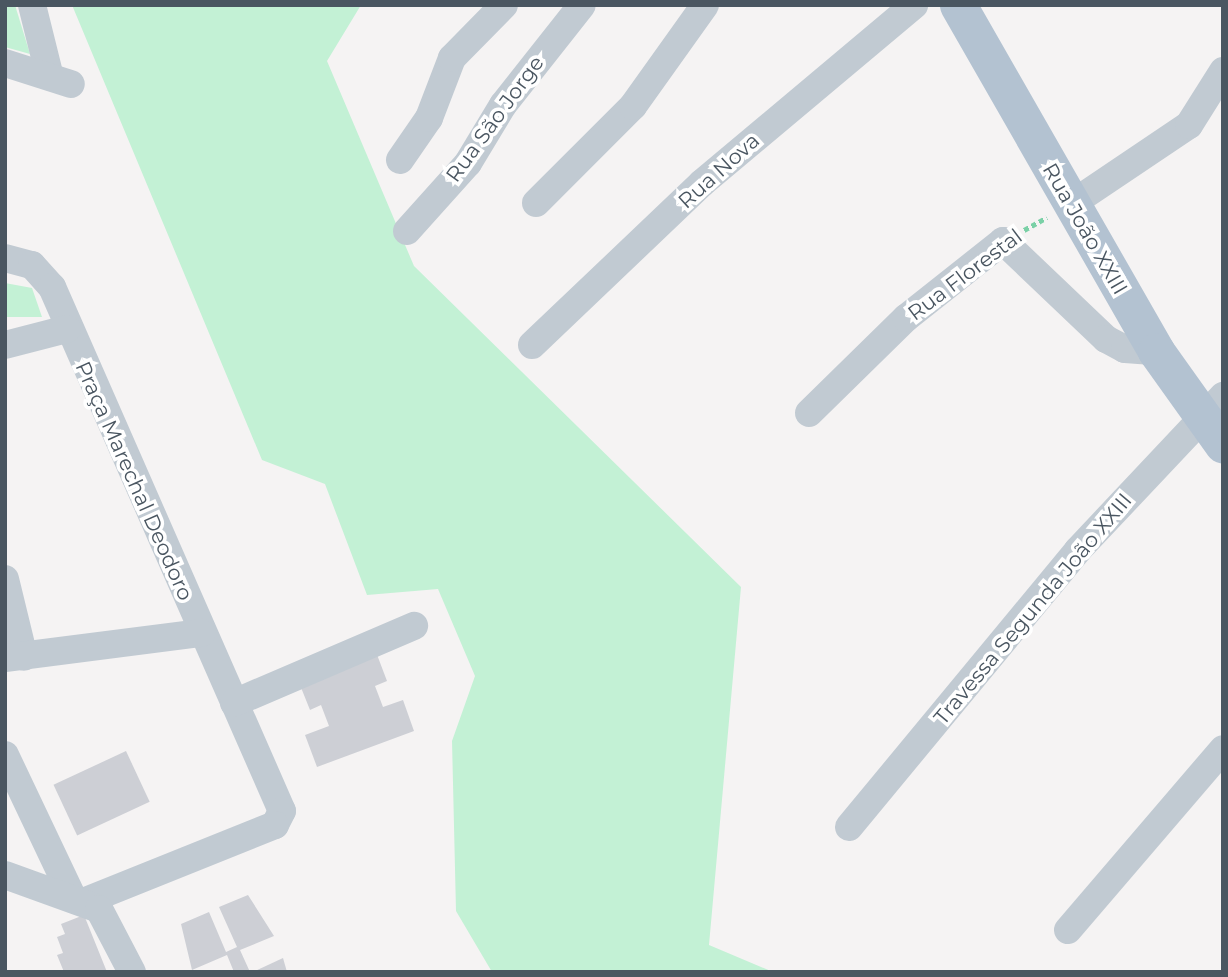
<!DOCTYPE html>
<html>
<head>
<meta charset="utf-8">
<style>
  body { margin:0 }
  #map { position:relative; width:1228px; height:977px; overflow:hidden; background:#f5f3f3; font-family:Montserrat,sans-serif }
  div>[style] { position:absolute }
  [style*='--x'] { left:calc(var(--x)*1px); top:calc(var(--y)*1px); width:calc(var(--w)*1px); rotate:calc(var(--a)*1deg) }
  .green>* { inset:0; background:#c3f1d5 }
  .building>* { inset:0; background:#cdcfd5; transform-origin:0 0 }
  .path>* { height:4.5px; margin-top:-2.25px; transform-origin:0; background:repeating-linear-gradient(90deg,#7ad0a6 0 5px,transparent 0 8.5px) }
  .minor>* { height:28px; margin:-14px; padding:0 14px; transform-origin:14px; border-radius:14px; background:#c1cad2 }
  .major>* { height:37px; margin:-18.5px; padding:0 18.5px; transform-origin:18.5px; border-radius:18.5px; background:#b3c2d1 }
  span { translate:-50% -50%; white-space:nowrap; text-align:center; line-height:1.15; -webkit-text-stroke:7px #fff; paint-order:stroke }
  .street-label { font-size:21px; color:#4a5661 }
  .frame { position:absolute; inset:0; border:7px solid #4a5661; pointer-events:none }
</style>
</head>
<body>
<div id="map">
  <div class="green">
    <div style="clip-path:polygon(5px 5px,15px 5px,30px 54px,5px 47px)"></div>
    <div style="clip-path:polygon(72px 5px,361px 5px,327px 61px,414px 266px,741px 587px,709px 945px,773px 972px,492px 972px,456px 911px,452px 741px,475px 676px,438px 589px,367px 595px,325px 484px,262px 460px)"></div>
    <div style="clip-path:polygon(5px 283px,32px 288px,42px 317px,5px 317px)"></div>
  </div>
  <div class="building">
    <div style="clip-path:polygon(376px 652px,387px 681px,375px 686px,383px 707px,403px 700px,414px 731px,317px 767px,305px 735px,329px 726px,321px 705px,310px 710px,298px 680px)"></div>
    <div style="left:126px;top:751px;width:56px;height:80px;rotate:65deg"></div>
    <div style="clip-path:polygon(248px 895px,274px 936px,240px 950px,250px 972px,234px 972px,227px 955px,192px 970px,181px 924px,209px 912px,226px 952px,237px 947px,219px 907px)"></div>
    <div style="clip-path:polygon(84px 915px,107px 972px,64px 972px,57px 955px,63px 953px,57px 937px,65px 934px,61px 924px)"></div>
    <div style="clip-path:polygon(283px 958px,287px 972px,253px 972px)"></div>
  </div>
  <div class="path">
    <div style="--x:1024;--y:230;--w:26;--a:-29"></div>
  </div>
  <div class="minor">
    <div style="--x:32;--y:5;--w:74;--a:76"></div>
    <div style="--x:5;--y:63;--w:69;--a:17.7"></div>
    <div style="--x:400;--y:160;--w:51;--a:-55.4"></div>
    <div style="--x:429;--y:118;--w:64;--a:-69"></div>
    <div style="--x:452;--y:58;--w:74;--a:-45.5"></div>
    <div style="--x:536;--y:203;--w:137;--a:-45"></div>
    <div style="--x:633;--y:106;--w:124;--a:-54.5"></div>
    <div style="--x:1070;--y:205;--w:143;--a:-33.9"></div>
    <div style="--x:1189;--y:125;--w:64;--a:-57.8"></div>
    <div style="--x:407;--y:231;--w:91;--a:-48.1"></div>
    <div style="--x:468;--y:163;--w:68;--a:-58.9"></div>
    <div style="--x:503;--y:105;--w:127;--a:-51.7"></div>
    <div style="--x:5;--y:258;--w:28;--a:15"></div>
    <div style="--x:32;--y:265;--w:30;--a:48"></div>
    <div style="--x:52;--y:287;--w:572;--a:66.3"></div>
    <div style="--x:282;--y:811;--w:16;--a:117"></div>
    <div style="--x:275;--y:825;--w:204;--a:158.1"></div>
    <div style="--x:5;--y:345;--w:64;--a:-14.5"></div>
    <div style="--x:532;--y:345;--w:235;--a:-43.6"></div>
    <div style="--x:702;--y:183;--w:277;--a:-40"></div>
    <div style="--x:809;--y:413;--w:136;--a:-44.4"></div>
    <div style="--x:906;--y:318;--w:124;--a:-38.4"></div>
    <div style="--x:1003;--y:241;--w:142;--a:43.6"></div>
    <div style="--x:1106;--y:339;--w:21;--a:28"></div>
    <div style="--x:1125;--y:349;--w:31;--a:4"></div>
    <div style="--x:5;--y:579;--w:80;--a:76.3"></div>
    <div style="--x:5;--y:658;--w:198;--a:-7.3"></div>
    <div style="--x:234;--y:703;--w:196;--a:-23.2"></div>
    <div style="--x:5;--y:755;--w:156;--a:64.6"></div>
    <div style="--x:849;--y:827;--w:359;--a:-50.4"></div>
    <div style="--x:1078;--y:550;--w:212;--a:-46.7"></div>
    <div style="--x:5;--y:875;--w:100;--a:19.9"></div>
    <div style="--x:99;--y:909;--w:71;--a:62.4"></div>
    <div style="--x:1068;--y:930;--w:238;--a:-49.4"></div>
  </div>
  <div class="major">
    <div style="--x:958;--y:5;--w:399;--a:60.2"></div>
    <div style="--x:1156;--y:351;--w:115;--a:54.5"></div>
  </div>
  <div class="street-label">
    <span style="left:495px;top:119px;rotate:-54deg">Rua São Jorge</span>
    <span style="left:719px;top:171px;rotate:-42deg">Rua Nova</span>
    <span style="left:1085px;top:229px;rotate:60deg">Rua João XXIII</span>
    <span style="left:965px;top:275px;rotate:-37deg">Rua Florestal</span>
    <span style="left:134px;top:481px;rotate:66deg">Praça Marechal Deodoro</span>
    <span style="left:1033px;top:609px;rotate:-50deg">Travessa Segunda João XXIII</span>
  </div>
  <div class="frame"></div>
</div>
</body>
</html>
